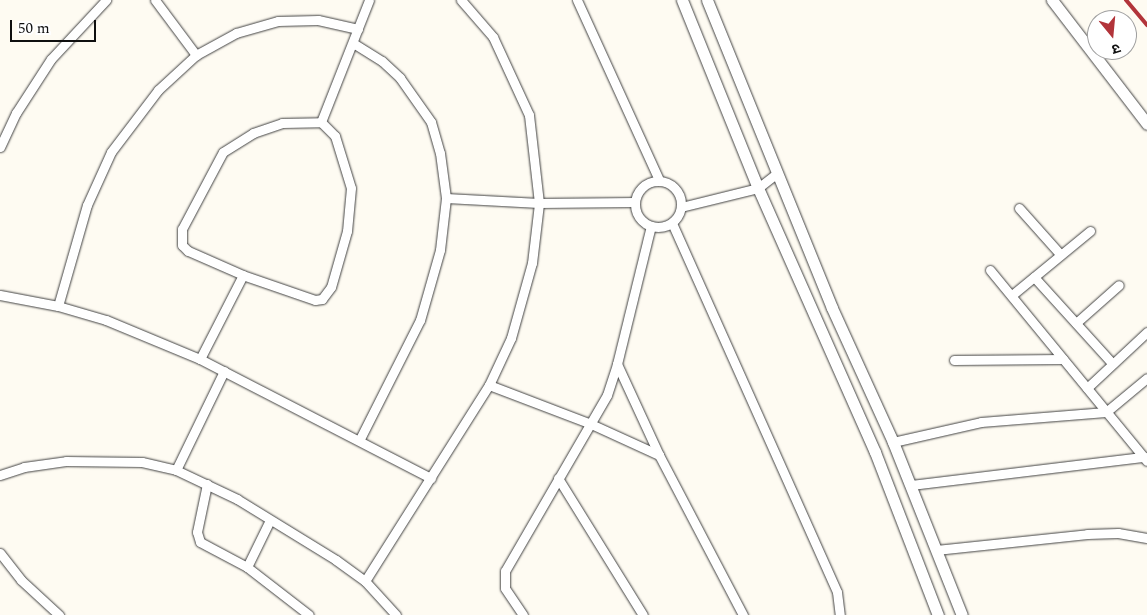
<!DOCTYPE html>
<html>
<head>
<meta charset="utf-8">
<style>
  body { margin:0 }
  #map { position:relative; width:1147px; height:615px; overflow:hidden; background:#fefbf2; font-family:Spectral,"Noto Sans Devanagari",serif }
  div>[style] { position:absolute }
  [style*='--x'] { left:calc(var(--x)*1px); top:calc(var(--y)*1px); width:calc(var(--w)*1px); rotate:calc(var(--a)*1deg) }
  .roads { filter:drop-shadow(0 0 1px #424242) drop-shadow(0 0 1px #424242) }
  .minor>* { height:9px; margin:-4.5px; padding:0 4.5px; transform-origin:4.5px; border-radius:4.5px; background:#fff }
  .minor>.ring { margin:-4.5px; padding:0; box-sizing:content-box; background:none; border:9px solid #fff; border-radius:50% }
  .tertiary>* { height:11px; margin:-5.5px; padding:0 5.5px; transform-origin:5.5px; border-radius:5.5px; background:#fff }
  .rail>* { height:4px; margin:-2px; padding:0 2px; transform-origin:2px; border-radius:2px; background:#b2343a }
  span { translate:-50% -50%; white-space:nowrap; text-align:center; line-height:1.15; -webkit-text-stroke:5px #fff; paint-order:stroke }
  .north { position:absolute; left:1087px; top:10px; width:50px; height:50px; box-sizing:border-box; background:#fff; border:1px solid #9f9f9f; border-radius:50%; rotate:163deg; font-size:14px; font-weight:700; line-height:20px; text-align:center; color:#0f0f0f }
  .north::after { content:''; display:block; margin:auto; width:18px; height:22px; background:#b2343a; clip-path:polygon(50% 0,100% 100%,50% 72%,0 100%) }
  .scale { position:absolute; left:10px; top:20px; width:86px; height:22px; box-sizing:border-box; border:2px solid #0f0f0f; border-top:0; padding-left:6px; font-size:15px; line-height:18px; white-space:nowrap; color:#0f0f0f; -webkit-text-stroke:4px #fff; paint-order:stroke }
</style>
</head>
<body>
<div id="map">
  <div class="roads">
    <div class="minor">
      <div style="--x:155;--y:0;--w:69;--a:53.3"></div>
      <div style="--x:577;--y:0;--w:198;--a:65.5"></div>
      <div style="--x:353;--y:43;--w:34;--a:32"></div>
      <div style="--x:382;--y:61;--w:25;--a:43"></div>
      <div style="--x:400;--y:78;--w:54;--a:54.8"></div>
      <div style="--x:431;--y:122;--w:32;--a:74"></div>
      <div style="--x:440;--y:153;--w:45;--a:82.4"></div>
      <div style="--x:446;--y:198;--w:52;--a:96.6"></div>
      <div style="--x:440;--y:250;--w:73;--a:105.9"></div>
      <div style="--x:420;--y:320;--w:133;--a:116.8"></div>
      <div style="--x:321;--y:122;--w:20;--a:45"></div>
      <div style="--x:335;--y:136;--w:54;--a:72.9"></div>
      <div style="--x:351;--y:188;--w:43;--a:95.3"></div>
      <div style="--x:347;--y:231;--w:58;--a:105.9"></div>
      <div style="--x:331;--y:287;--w:15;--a:127"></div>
      <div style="--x:322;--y:299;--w:7;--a:172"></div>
      <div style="--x:315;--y:300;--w:76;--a:-160.9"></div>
      <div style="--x:243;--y:275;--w:60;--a:-156.4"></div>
      <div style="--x:188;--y:251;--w:8;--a:-135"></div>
      <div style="--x:182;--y:245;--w:16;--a:-90"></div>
      <div style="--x:182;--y:229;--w:87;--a:-62"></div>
      <div style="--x:223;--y:152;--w:36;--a:-32"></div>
      <div style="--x:253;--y:133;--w:31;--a:-19"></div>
      <div style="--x:282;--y:123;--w:39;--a:-1"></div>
      <div style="--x:321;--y:122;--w:131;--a:-68.5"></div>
      <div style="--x:0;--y:147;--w:38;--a:-65"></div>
      <div style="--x:16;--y:113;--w:64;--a:-57.1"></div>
      <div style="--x:51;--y:59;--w:81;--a:-47"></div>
      <div class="ring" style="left:635px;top:181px;width:37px;height:37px"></div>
      <div style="--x:446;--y:198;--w:93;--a:3.1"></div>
      <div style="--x:539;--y:203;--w:96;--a:-0.6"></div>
      <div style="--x:681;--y:207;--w:79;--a:-13.9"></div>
      <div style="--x:758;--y:188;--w:24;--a:-38"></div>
      <div style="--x:1019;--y:208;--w:62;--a:48.3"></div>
      <div style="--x:672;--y:223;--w:404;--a:65.9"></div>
      <div style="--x:837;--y:592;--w:23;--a:83"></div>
      <div style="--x:990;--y:270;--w:247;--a:50.6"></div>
      <div style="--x:1034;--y:277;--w:116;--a:47.8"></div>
      <div style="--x:0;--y:295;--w:59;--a:10.7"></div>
      <div style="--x:58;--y:306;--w:50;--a:16.3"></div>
      <div style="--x:106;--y:320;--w:102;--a:22.5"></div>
      <div style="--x:200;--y:359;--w:260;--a:27.3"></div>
      <div style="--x:1012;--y:295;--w:101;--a:-39.4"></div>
      <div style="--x:58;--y:306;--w:105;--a:-74"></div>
      <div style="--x:87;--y:205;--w:58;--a:-65.6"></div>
      <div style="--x:111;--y:152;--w:78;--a:-52.8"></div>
      <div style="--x:158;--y:90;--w:52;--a:-42.6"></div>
      <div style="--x:196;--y:55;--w:46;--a:-28.8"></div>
      <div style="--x:236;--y:33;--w:44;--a:-15.9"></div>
      <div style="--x:278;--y:21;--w:40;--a:-1.4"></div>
      <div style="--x:318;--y:20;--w:41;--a:12.7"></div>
      <div style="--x:1076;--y:323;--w:57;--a:-41.5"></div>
      <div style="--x:200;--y:359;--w:94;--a:-62.9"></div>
      <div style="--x:954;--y:360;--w:109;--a:-0.5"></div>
      <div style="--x:617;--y:364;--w:100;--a:65.2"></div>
      <div style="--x:659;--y:455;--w:181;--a:62.3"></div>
      <div style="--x:489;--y:385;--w:109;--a:20.9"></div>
      <div style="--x:591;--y:424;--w:75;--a:24.5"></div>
      <div style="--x:1087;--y:388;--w:82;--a:-43"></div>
      <div style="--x:893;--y:442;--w:90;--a:-12.8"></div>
      <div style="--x:981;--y:422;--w:125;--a:-4.6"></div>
      <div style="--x:1106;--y:412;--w:53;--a:-39.7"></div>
      <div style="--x:176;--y:470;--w:110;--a:-64.1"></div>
      <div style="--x:0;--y:475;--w:25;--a:-18"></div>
      <div style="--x:24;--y:467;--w:42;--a:-8.1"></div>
      <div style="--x:66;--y:461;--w:76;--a:0.8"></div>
      <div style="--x:142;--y:462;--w:35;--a:13"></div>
      <div style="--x:176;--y:470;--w:68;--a:25.4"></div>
      <div style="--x:237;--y:499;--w:116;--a:31.6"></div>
      <div style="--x:336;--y:560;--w:36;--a:36"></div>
      <div style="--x:365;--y:581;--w:46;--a:47.6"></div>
      <div style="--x:558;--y:478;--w:161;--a:58.2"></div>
      <div style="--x:207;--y:484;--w:49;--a:101.8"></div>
      <div style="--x:197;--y:532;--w:10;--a:73"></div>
      <div style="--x:200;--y:542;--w:53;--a:28"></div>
      <div style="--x:247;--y:567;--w:78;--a:37.7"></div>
      <div style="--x:911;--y:485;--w:235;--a:-6.9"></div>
      <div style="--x:936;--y:550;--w:152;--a:-6"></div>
      <div style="--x:1087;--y:534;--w:31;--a:-2"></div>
      <div style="--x:1118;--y:533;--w:29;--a:10"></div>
      <div style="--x:0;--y:553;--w:34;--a:52"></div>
      <div style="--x:21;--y:580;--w:52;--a:42.6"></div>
      <div style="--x:247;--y:567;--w:52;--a:-63.9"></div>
      <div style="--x:365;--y:581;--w:232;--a:-57.7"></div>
      <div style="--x:489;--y:385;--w:52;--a:-64.9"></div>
      <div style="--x:511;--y:338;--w:78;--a:-74.4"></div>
      <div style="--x:532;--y:263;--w:60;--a:-83.3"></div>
      <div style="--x:539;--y:203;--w:89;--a:-96.5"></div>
      <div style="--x:529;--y:115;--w:86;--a:-114.8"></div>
      <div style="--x:493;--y:37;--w:49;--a:-130.9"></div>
      <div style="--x:523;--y:615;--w:32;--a:-124"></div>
      <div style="--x:505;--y:588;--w:17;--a:-90"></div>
      <div style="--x:505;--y:571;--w:203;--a:-59.9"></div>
      <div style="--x:607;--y:395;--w:33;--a:-72"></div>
      <div style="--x:617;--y:364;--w:142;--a:-76.2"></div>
    </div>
    <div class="tertiary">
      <div style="--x:682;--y:0;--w:203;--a:68"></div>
      <div style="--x:758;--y:188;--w:289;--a:66.1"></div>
      <div style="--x:875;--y:452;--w:175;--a:68.9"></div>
      <div style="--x:707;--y:0;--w:332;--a:67.9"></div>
      <div style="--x:832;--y:308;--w:147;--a:65.5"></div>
      <div style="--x:893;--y:442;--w:186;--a:68.3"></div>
      <div style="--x:1052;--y:0;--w:156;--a:52.5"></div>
    </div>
  </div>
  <div class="rail">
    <div style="--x:1126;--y:0;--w:33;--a:50"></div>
  </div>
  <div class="north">उ</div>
  <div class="scale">50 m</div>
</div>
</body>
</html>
